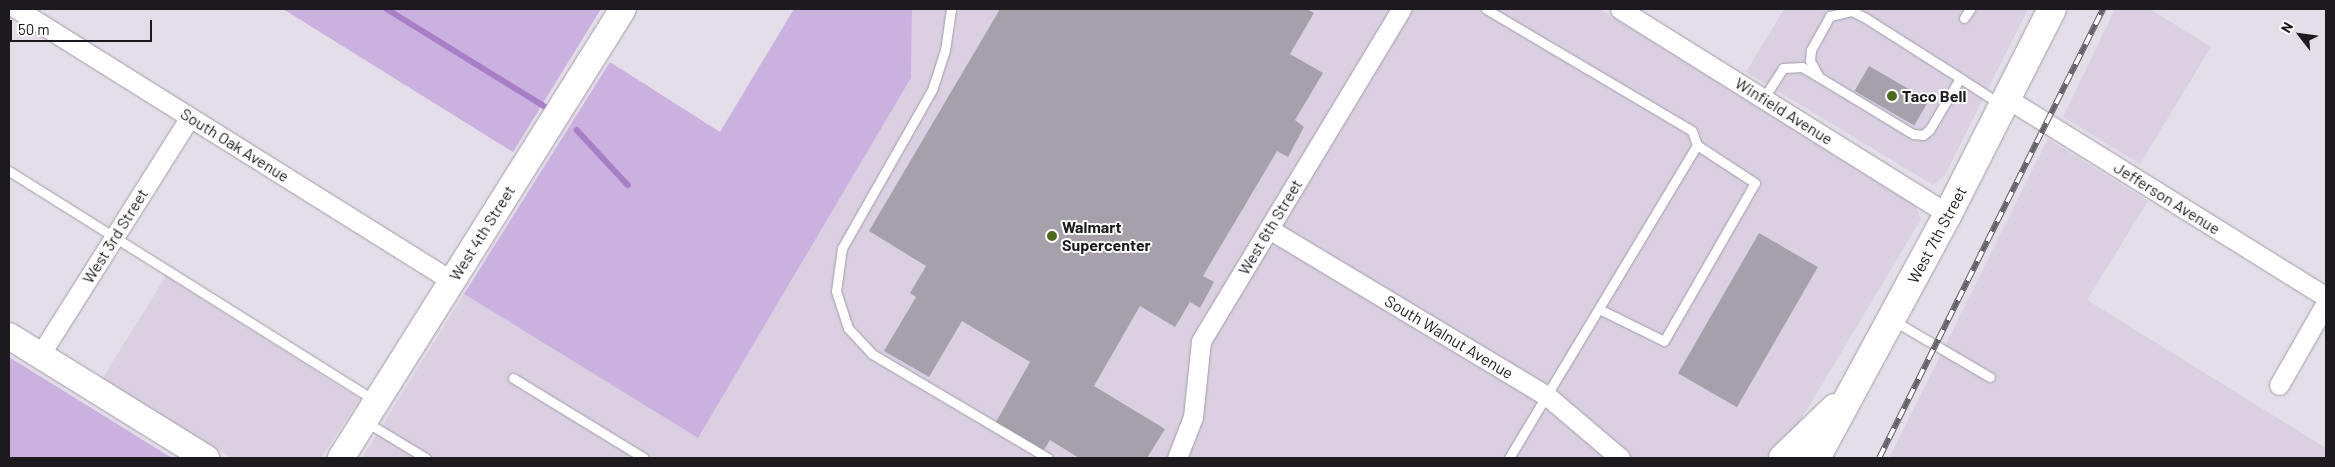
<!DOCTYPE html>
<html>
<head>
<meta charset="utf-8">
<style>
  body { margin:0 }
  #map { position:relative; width:2335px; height:467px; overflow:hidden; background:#e4dee9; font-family:Barlow,sans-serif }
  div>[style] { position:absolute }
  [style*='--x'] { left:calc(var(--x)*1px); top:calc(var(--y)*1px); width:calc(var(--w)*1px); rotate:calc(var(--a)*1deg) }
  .built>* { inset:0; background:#dad0e2 }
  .green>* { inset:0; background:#cbb1e0 }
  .stream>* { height:5.5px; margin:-2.75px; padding:0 2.75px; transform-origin:2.75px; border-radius:2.75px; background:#a87fc7 }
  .building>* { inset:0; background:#a6a0ab; transform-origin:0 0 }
  .roads { filter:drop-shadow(0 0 1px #a39da8) drop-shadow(0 0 1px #a39da8) }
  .lane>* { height:9px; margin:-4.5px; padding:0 4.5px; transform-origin:4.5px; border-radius:4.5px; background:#fff }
  .street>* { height:19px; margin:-9.5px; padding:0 9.5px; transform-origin:9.5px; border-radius:9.5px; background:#fff }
  .secondary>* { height:26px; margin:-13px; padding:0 13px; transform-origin:13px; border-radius:13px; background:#fff }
  .primary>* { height:28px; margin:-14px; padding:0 14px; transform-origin:14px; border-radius:14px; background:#fff }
  .rail>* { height:5.5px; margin-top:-2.75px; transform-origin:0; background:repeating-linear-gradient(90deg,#fff 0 11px,#66626a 0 22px); box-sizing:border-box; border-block:1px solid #66626a }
  .dots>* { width:14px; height:14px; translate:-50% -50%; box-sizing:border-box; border:2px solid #fff; border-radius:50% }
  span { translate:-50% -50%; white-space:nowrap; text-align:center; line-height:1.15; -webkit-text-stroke:4px #fff; paint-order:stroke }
  .poi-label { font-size:16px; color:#1d1a1f; font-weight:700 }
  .left { translate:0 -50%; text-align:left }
  .street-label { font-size:16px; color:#1d1a1f }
  .frame { position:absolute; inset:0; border:10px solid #1d1a1f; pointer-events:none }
  .north { position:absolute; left:2275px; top:10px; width:50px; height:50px; -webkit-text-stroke:4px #fff; paint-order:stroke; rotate:300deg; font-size:14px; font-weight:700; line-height:20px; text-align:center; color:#1d1a1f }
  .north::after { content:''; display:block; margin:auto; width:18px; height:22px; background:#1d1a1f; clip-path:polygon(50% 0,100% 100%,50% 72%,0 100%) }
  .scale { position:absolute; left:10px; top:20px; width:142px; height:22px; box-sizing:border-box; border:2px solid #1d1a1f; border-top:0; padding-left:6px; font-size:15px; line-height:18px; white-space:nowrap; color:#1d1a1f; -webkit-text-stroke:4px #fff; paint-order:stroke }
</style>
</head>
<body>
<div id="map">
  <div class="built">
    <div style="clip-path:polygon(912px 9px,1600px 9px,1916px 206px,1921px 219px,1778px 458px,362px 458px,464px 294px,698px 438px,911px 78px)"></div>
    <div style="clip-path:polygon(1784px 9px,2028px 9px,1945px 175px,1933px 185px,1746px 72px)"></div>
    <div style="clip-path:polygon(2115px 9px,2150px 9px,2211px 47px,2140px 164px,2063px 117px)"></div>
    <div style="clip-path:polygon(2048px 139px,2148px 201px,2087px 300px,2326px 448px,2326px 458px,1889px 458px)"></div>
    <div style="clip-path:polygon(166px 276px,360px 399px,321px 458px,232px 458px,102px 379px)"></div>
  </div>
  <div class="green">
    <div style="clip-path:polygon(283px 9px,601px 9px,513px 152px)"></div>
    <div style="clip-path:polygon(794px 9px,912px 9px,911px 78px,698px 438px,464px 294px,610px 62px,720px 132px)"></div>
    <div style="clip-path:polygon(9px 357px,172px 458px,9px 458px)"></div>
  </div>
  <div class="stream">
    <div style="--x:387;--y:9;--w:194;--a:31.7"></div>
    <div style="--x:577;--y:130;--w:75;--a:47.2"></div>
  </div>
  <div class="building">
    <div style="clip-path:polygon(1000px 9px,1307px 9px,1314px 13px,1290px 54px,1323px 73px,1295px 120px,1304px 127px,1288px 157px,1277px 151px,1203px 276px,1214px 282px,1200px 308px,1190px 302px,1175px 327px,1140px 306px,1094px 386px,1165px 429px,1147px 458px,1079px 458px,1050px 440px,1044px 450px,996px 422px,1030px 362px,962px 321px,929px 377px,884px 351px,916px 297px,910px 293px,926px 266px,869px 231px)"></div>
    <div style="left:1869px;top:66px;width:69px;height:29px;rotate:30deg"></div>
    <div style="left:1759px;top:233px;width:68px;height:162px;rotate:30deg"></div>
  </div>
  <div class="roads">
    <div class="lane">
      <div style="--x:951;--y:9;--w:41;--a:98.3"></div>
      <div style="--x:945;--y:50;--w:40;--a:108"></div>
      <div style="--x:933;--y:88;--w:184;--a:119.6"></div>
      <div style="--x:842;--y:248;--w:43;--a:97.9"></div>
      <div style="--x:836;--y:291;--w:39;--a:72"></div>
      <div style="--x:848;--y:328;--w:35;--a:47"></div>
      <div style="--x:872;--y:354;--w:204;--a:30.6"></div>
      <div style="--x:1486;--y:9;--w:239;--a:30.6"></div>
      <div style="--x:1692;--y:131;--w:15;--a:70"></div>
      <div style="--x:1697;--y:145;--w:365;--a:121"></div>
      <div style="--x:1964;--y:18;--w:11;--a:-56"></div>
      <div style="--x:1960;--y:78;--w:59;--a:120.5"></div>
      <div style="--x:1930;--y:129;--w:9;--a:139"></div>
      <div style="--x:1923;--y:135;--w:10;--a:-174"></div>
      <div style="--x:1913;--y:134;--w:110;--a:-148.8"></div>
      <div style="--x:1819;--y:77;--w:18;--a:-119"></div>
      <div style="--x:1810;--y:61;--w:11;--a:-85"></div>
      <div style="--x:1811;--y:50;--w:39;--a:-61"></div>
      <div style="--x:1830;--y:16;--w:23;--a:-13"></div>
      <div style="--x:1852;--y:11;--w:13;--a:27"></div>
      <div style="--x:1864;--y:17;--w:114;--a:32.4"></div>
      <div style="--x:1960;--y:78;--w:48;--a:33"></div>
      <div style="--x:1763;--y:99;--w:37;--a:-57"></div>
      <div style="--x:1783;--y:68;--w:19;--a:-3"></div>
      <div style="--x:1802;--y:67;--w:17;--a:31"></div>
      <div style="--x:9;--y:171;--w:431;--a:32.1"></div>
      <div style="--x:1599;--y:309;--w:72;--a:26.2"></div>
      <div style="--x:1664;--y:341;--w:182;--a:-60.1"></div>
      <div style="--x:1755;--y:183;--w:69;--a:-146.8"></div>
      <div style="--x:1894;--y:321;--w:111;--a:30.3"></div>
      <div style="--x:513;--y:378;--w:153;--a:31.4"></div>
      <div style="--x:366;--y:422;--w:70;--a:31"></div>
    </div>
    <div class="street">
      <div style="--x:17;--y:9;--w:513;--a:32.02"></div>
      <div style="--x:1620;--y:9;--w:387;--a:32"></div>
      <div style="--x:2008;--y:99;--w:375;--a:31.9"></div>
      <div style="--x:1269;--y:229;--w:324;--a:31"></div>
      <div style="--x:1547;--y:396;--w:96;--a:40.3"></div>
      <div style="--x:40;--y:355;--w:281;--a:-57.8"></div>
      <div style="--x:2279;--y:385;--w:95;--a:-60.2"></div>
      <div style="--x:1177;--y:458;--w:44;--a:-68.7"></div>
      <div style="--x:1193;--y:417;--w:76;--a:-84"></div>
      <div style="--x:1201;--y:341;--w:388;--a:-58.9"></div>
    </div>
    <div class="secondary">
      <div style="--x:9;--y:336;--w:232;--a:31.8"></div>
      <div style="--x:341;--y:458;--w:530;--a:-57.87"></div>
    </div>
    <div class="primary">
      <div style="--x:1783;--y:458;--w:72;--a:-43.9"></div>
      <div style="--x:1816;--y:458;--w:277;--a:-61.6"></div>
      <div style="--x:1948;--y:214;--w:230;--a:-63.1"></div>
    </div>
  </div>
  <div class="rail">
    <div style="--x:1879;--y:458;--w:502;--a:-63.49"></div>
  </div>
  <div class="dots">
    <div style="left:1892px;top:96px;background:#4c691c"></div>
    <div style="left:1052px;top:236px;background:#4c691c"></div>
  </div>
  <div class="poi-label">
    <span class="left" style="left:1902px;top:96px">Taco Bell</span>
    <span class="left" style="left:1062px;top:236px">Walmart<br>Supercenter</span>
  </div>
  <div class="street-label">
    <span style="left:1784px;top:111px;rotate:32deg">Winfield Avenue</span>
    <span style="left:235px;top:145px;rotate:32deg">South Oak Avenue</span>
    <span style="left:2167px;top:198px;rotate:32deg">Jefferson Avenue</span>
    <span style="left:1270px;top:227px;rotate:-59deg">West 6th Street</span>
    <span style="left:482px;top:233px;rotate:-58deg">West 4th Street</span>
    <span style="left:1937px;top:235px;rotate:-62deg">West 7th Street</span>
    <span style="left:115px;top:236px;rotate:-58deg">West 3rd Street</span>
    <span style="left:1449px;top:337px;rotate:31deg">South Walnut Avenue</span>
  </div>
  <div class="frame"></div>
  <div class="north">N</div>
  <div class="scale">50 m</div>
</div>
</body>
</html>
